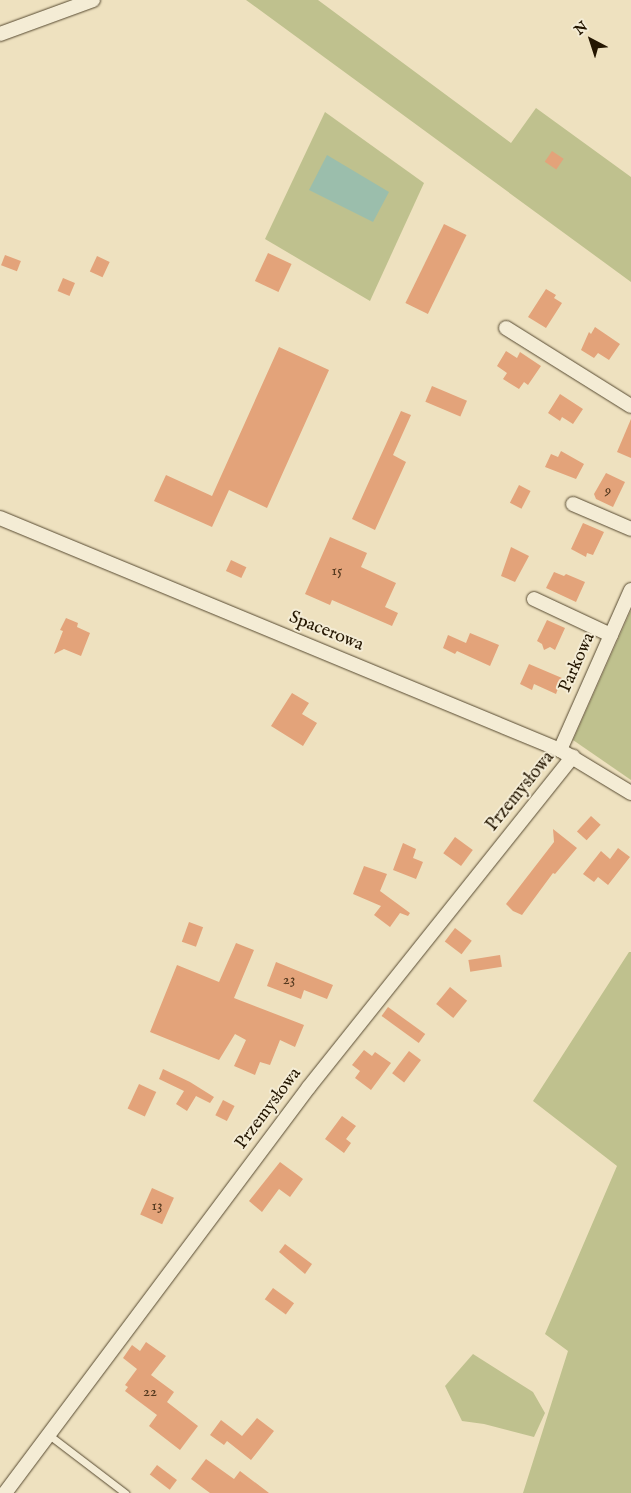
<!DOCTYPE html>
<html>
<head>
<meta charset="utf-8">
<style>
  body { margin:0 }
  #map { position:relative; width:631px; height:1493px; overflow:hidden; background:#eee1bf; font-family:"IM FELL English",serif }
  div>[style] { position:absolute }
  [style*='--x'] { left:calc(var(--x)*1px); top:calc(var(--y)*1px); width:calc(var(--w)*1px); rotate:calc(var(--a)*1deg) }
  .green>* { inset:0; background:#bfc18e }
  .water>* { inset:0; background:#9bbeac }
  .building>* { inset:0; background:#e3a37a; transform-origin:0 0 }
  .roads { filter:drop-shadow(0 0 1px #564930) drop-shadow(0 0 1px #564930) }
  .lane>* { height:7px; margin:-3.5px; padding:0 3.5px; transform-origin:3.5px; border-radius:3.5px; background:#f4ecd5 }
  .street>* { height:14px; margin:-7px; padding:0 7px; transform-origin:7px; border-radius:7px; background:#f4ecd5 }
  span { translate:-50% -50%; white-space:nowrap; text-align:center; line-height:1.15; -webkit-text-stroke:4px #f4ecd5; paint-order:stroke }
  .number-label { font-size:15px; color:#54391f }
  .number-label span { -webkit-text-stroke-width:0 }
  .street-label { font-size:18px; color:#241601 }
  .north { position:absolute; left:566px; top:15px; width:50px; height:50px; -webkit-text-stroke:4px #f4ecd5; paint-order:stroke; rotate:320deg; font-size:14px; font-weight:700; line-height:20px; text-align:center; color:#241601 }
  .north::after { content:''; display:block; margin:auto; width:18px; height:22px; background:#241601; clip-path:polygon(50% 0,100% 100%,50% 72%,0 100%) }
</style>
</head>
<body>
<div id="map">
  <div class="green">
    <div style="clip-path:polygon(246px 0,318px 0,511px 143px,536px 108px,631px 177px,631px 282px)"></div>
    <div style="clip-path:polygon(325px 112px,424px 183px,370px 301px,265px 239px)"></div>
    <div style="clip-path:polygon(631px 610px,631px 780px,573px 740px)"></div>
    <div style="clip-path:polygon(629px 952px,631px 952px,631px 1493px,523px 1493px,568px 1351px,545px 1334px,617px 1166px,533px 1101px)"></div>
    <div style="clip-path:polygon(473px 1354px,533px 1392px,545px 1413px,534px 1437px,484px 1424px,462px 1421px,445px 1386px)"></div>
  </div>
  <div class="water">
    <div style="clip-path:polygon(327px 155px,389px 192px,373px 222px,309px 190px)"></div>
  </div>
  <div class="building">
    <div style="left:552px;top:151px;width:14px;height:13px;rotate:34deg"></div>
    <div style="left:444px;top:224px;width:25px;height:88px;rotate:26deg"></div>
    <div style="left:268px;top:253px;width:26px;height:31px;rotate:25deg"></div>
    <div style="left:5px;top:255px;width:17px;height:11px;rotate:21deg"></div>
    <div style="left:97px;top:256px;width:14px;height:17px;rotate:25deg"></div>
    <div style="left:63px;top:278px;width:13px;height:14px;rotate:23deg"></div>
    <div style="clip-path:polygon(546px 289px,556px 295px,554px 298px,562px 303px,546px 328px,528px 317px)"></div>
    <div style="clip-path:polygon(595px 327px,620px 344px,609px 360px,598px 353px,594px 358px,581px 350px,589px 332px,591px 334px)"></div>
    <div style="clip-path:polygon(279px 347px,329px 370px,267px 508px,229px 490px,212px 527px,154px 501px,166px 475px,212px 496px)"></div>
    <div style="clip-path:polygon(506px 351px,517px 358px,520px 352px,541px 366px,528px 385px,524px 382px,519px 389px,503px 379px,507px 373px,497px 366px)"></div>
    <div style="left:432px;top:386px;width:38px;height:17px;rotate:23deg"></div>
    <div style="clip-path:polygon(560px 394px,583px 409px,573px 424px,562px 417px,560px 421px,548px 413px)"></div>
    <div style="clip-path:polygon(401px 411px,411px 415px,393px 455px,406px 462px,375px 530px,352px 519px)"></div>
    <div style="clip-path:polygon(631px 419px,631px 458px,617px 452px)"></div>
    <div style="clip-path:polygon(561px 451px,584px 464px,576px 479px,545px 467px,551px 454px,558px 457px)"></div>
    <div style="clip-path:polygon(606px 473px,625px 482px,613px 507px,596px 499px,594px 494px)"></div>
    <div style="left:519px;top:485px;width:13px;height:20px;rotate:27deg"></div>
    <div style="clip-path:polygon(583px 523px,604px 532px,593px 555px,587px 553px,586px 557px,571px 549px)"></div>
    <div style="clip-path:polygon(330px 537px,367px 553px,361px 567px,396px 583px,385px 607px,398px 613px,392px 626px,332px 600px,330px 605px,305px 594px)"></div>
    <div style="clip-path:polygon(511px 547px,529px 556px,515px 582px,501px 576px)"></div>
    <div style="left:231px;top:560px;width:17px;height:12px;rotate:25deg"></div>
    <div style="clip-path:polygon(554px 572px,564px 576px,566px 574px,585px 582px,576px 602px,546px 588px)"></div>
    <div style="clip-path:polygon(66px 618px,78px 623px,77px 627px,90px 633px,81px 656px,64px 649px,54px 654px,63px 631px,60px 630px)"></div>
    <div style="clip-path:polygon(547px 620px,565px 628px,555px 650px,550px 647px,544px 650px,542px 644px,537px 641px)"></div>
    <div style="clip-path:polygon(470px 633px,499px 645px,490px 666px,457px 651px,455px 654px,443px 648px,448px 635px,466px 643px)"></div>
    <div style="clip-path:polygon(529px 664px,562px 678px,556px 694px,534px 684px,532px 690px,520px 684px)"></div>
    <div style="clip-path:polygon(292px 693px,309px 703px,302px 714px,317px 723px,303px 746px,271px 726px)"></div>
    <div style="left:591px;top:816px;width:13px;height:21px;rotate:42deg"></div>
    <div style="clip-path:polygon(553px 829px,577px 848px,555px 874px,553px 873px,522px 915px,513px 911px,506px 904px,554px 842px)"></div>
    <div style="left:455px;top:837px;width:22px;height:20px;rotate:36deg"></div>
    <div style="clip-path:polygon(403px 843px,416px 849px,413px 858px,423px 862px,416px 879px,393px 870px)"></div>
    <div style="clip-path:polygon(618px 848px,630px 857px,608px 885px,598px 877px,594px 882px,583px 874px,601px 851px,610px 859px)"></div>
    <div style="clip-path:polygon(364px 866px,387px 874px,380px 891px,410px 913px,408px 916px,400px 913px,390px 927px,374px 915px,381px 906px,353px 894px)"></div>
    <div style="left:189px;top:922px;width:15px;height:21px;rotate:20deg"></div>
    <div style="left:455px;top:928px;width:21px;height:17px;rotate:37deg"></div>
    <div style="clip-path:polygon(236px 943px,254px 950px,234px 998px,304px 1025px,295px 1047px,280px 1040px,270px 1065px,260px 1062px,255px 1075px,234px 1066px,246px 1040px,235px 1034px,219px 1060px,150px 1032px,177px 965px,219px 982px)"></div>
    <div style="left:500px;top:955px;width:12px;height:32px;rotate:81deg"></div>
    <div style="clip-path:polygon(276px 962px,333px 985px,327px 999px,304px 990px,301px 999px,267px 986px)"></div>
    <div style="left:450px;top:987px;width:22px;height:22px;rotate:39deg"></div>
    <div style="left:388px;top:1007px;width:46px;height:11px;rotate:36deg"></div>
    <div style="clip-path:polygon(364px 1050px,372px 1056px,375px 1052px,391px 1063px,371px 1090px,355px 1078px,360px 1071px,352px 1065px)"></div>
    <div style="left:409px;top:1051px;width:15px;height:28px;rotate:37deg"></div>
    <div style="clip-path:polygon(163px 1069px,190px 1082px,214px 1097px,210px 1103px,196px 1096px,187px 1111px,176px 1104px,184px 1091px,159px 1079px)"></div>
    <div style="left:139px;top:1084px;width:19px;height:27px;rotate:25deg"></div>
    <div style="left:223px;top:1100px;width:13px;height:17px;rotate:27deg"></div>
    <div style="clip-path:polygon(342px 1116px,356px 1126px,346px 1139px,351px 1143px,344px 1153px,325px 1139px)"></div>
    <div style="clip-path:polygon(280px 1162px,303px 1179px,290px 1197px,279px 1189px,262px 1212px,249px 1201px)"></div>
    <div style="left:152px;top:1188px;width:24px;height:29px;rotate:24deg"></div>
    <div style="clip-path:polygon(285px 1244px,312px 1264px,305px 1274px,279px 1252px)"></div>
    <div style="left:273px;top:1288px;width:26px;height:14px;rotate:36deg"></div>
    <div style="clip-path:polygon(146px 1342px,166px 1356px,151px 1375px,174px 1392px,167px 1402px,198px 1426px,180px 1450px,149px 1426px,157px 1415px,125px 1391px,128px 1387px,125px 1385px,137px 1369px,123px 1358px,132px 1345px,140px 1351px)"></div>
    <div style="clip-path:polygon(257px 1418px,274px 1431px,251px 1460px,227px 1441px,224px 1445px,210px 1435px,221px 1420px,242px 1436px)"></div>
    <div style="clip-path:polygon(206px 1459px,234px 1479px,240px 1471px,269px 1493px,210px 1493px,191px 1479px)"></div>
    <div style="left:157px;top:1465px;width:25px;height:12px;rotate:37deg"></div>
  </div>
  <div class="roads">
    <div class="lane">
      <div style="--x:49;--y:1435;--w:96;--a:37.3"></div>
    </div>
    <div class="street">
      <div style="--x:0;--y:34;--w:99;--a:-20.1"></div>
      <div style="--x:506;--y:328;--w:147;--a:32"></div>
      <div style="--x:573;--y:504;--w:63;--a:23.3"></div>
      <div style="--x:0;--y:518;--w:606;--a:22.5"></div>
      <div style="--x:560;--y:750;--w:83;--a:31.2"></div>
      <div style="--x:534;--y:599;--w:85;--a:25.1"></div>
      <div style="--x:560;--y:750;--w:175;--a:-66.1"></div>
      <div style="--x:5;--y:1493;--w:507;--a:-53.18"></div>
      <div style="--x:309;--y:1087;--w:423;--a:-51.4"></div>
    </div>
  </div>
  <div class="number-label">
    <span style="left:608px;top:491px">9</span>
    <span style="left:337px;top:571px">15</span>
    <span style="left:289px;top:980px">23</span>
    <span style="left:157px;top:1206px">13</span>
    <span style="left:150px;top:1392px">22</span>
  </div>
  <div class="street-label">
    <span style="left:326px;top:632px;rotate:22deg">Spacerowa</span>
    <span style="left:578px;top:663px;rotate:-66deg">Parkowa</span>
    <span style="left:521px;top:792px;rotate:-51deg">Przemysłowa</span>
    <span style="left:269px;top:1109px;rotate:-53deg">Przemysłowa</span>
  </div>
  <div class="north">N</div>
</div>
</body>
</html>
